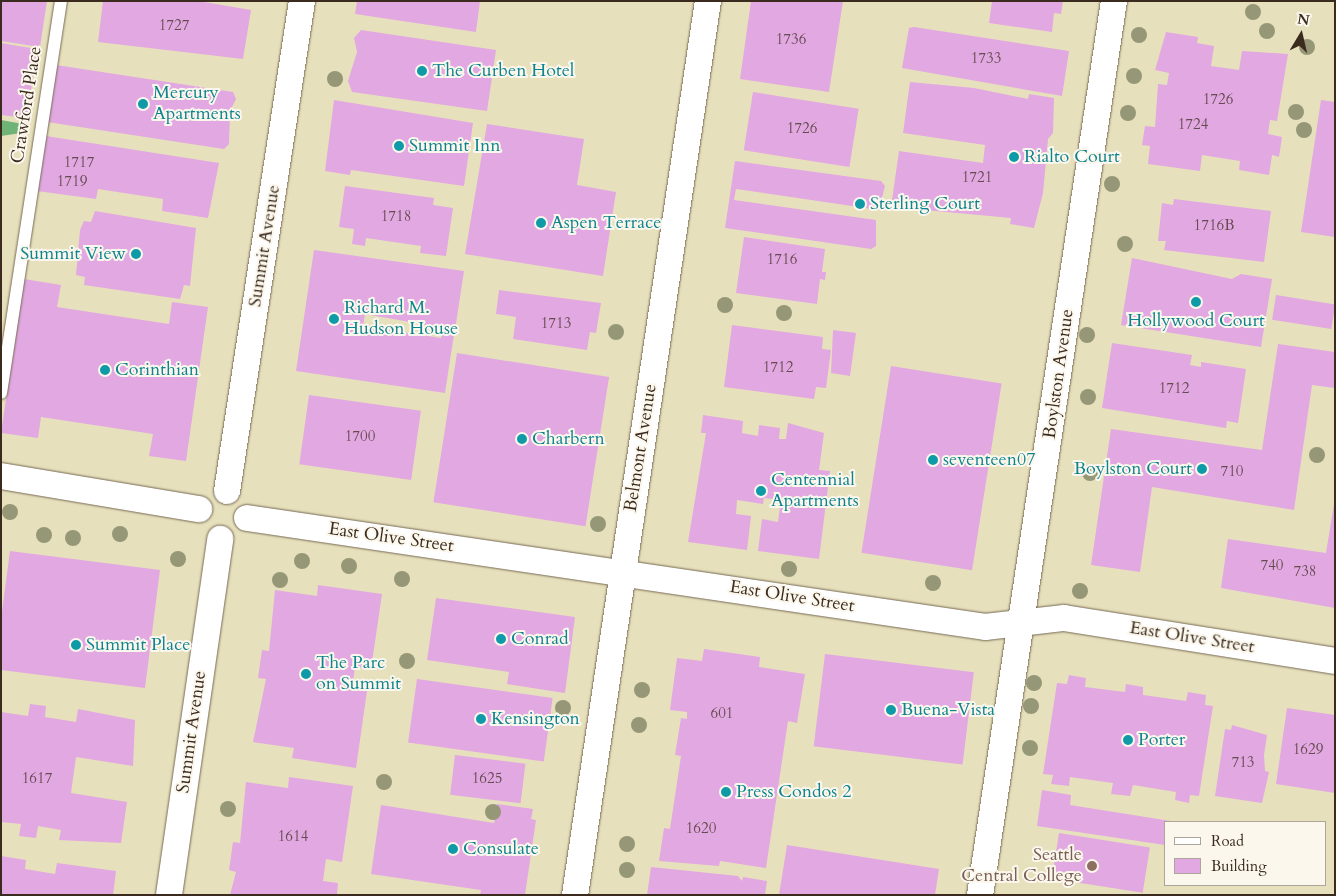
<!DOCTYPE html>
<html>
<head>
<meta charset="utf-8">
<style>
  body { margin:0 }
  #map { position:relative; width:1336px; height:896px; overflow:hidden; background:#e7e0bc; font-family:Cardo,serif }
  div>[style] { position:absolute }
  .forest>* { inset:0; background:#6fb377 }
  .building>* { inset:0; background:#e2a8e2; transform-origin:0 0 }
  .roads { filter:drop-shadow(0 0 1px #776a55) drop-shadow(0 0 1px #776a55) }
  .service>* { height:12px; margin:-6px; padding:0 6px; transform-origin:6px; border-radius:6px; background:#fff }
  .minor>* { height:26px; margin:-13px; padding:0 13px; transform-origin:13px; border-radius:13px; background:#fff }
  .trees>* { width:16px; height:16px; margin:-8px; border-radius:50%; background:#969777 }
  .dots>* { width:14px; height:14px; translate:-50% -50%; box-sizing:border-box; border:2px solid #fbf7ec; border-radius:50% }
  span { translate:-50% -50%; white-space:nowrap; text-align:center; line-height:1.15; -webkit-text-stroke:4px #fbf7ec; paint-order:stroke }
  .number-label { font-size:15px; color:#654a4f }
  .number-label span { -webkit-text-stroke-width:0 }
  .culture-label { font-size:18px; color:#0d838f }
  .left { translate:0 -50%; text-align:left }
  .right { translate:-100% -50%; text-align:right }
  .street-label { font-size:18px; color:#3b2a1e }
  .education-label { font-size:18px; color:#785e54 }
  .frame { position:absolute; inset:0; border:2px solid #3b2a1e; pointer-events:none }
  .legend { position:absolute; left:1164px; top:821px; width:162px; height:65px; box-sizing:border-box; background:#fbf7ec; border:1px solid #aea59a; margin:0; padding:6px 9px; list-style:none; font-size:15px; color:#3b2a1e }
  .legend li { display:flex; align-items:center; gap:10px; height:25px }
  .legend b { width:25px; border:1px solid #aea59a }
  .north { position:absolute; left:1276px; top:10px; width:50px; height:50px; -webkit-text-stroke:4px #fbf7ec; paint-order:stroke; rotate:9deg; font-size:14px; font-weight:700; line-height:20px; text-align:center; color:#3b2a1e }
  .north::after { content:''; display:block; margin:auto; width:18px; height:22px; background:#3b2a1e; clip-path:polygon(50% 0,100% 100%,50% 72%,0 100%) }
</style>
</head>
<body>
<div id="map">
  <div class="forest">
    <i style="clip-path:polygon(1px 120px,23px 124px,21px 133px,1px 136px)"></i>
  </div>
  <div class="building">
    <i style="clip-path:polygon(1px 1px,47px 1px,40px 47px,1px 41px)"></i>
    <i style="clip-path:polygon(103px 1px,198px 1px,251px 10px,243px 59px,98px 42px)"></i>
    <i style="clip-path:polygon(357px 1px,480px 1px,476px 32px,355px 14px)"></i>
    <i style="clip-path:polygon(751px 1px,843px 1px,829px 92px,740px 79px)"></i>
    <i style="clip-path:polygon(992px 1px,1063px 1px,1061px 14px,1054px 13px,1052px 32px,989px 23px)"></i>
    <i style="clip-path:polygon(914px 27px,1069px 51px,1062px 96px,902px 68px,909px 28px)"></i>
    <i style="clip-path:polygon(361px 30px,496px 50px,487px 111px,352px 92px,348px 81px,357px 52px,354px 38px)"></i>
    <i style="clip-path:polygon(1166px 32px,1198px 37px,1197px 43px,1214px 46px,1211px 66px,1239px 70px,1242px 51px,1288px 54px,1277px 121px,1270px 120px,1268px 134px,1282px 137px,1279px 157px,1272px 155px,1269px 175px,1239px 170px,1240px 161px,1202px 155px,1200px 171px,1148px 164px,1150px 146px,1142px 145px,1145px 126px,1155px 127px,1158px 84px,1167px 85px,1169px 73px,1155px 70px)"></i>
    <i style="clip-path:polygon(1px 43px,37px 49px,27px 118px,1px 115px)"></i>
    <i style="clip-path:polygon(56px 65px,233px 92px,236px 99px,230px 111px,229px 144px,224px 149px,47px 122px)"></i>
    <i style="clip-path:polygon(910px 82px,974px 88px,1028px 99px,1029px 94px,1054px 98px,1053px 133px,1048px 139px,1043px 193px,1034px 228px,1010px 224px,1011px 218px,925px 210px,892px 200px,899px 151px,983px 163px,985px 145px,903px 133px)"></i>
    <i style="left:753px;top:92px;width:107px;height:59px;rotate:9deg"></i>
    <i style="clip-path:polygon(334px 100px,473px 123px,464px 186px,351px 170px,350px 175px,325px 171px)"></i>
    <i style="clip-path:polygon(1321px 100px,1335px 102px,1335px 237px,1301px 232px)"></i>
    <i style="clip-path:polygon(487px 124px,584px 139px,577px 185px,616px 192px,603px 276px,465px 254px)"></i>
    <i style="clip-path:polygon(46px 136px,219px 163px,208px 218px,162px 211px,163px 199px,98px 189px,96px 199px,37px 191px)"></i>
    <i style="clip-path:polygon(735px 161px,881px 181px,885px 186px,879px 210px,736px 189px,734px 200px,876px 220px,876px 246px,871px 249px,725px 228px)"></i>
    <i style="clip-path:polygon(345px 186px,434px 198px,433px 205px,453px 208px,446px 256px,420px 253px,421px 246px,366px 238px,365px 246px,352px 244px,354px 229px,339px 227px)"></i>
    <i style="clip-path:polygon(1174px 199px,1271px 211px,1264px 262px,1164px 250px,1166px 241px,1158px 241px,1162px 203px,1173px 205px)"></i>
    <i style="clip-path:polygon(95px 211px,196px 228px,190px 286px,184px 285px,180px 299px,84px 285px,85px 277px,76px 275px,80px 230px,84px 221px,91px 222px)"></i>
    <i style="clip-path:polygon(744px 237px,825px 249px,822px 272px,826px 272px,825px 280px,820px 279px,817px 304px,736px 293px)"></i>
    <i style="clip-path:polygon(314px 250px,464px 271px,455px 330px,365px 314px,363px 326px,441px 338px,442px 333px,454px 334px,445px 393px,296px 371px)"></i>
    <i style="clip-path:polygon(1132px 258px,1232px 279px,1241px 274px,1272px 279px,1261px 347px,1121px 325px)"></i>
    <i style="clip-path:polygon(24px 279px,61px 285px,57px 307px,169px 324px,172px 302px,208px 307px,186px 461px,149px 456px,153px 434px,41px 417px,38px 438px,1px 433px)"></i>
    <i style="clip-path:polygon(499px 290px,601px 303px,596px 333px,590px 332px,587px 350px,513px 339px,516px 317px,496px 314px)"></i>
    <i style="left:1276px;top:295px;width:60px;height:25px;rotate:9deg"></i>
    <i style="clip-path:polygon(732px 325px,823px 337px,822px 349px,831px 350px,826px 388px,816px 387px,814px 399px,724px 387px)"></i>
    <i style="clip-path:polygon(833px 330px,856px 333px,850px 376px,831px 373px)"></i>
    <i style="clip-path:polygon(1112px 343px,1192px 355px,1190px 365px,1201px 367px,1201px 362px,1246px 369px,1238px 423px,1227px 421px,1226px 428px,1102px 408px)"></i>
    <i style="clip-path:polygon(1278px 344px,1335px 352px,1335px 388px,1312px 385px,1294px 510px,1152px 487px,1140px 572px,1091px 565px,1111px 429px,1262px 450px)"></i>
    <i style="left:457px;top:353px;width:154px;height:151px;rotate:9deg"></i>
    <i style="left:891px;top:366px;width:112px;height:189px;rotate:9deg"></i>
    <i style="left:309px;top:395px;width:113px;height:70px;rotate:8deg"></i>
    <i style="clip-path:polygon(703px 415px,743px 421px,742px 433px,758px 436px,759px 425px,780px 428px,779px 439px,786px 439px,788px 423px,824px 433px,819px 470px,830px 471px,819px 559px,758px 551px,762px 519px,778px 522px,781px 500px,764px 498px,763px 504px,737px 500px,736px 514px,751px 516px,747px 550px,688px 542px,706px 433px,701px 433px)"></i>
    <i style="clip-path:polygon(1335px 498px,1335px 608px,1221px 588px,1228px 539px,1326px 553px)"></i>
    <i style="clip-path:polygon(10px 551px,160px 570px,145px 688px,1px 670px,1px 619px)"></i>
    <i style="clip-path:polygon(318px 585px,382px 594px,371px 669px,355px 667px,352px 688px,367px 691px,356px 768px,292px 758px,294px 748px,253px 742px,266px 679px,258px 678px,262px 650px,269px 651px,275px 590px,317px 596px)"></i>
    <i style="clip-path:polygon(436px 598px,575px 617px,565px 693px,507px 684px,509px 672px,427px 660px)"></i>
    <i style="clip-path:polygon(704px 649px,760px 657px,759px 667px,805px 674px,797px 723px,788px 721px,766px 868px,720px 861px,719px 866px,659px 861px,664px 828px,670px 829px,681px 756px,675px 755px,681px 718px,687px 719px,687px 712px,670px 710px,677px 658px,702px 661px)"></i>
    <i style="left:825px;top:654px;width:150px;height:93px;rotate:7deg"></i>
    <i style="clip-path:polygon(1069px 675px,1086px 678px,1085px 687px,1125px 692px,1126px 684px,1143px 687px,1143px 695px,1186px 701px,1188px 692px,1206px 695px,1205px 705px,1213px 706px,1199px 796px,1190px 795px,1189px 803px,1175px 800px,1176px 792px,1133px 785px,1130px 796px,1111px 794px,1113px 783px,1070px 777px,1069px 786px,1051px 784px,1053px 775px,1043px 774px,1057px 683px,1067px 684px)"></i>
    <i style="left:417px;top:679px;width:137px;height:64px;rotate:8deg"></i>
    <i style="clip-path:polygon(30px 704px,46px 706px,45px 717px,76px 722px,78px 709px,135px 720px,133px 766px,76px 757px,71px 793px,127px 802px,121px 843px,59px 840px,61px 830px,38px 826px,36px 838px,19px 836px,21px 824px,1px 822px,1px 712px,28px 716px)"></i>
    <i style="clip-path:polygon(1287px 708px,1335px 715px,1335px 793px,1276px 784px)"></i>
    <i style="clip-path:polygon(1232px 725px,1267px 735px,1264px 755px,1265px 771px,1269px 772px,1262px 803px,1215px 796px,1225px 729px,1231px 730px)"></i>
    <i style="left:455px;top:755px;width:71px;height:40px;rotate:7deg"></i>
    <i style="clip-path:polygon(289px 777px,353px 786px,342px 862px,326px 859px,323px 881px,338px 883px,337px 895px,230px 895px,236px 872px,229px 870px,233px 842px,240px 843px,246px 782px,288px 788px)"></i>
    <i style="clip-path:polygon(1042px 790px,1071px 795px,1070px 805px,1177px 822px,1165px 822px,1165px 845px,1037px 826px)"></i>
    <i style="clip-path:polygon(497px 804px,533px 809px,531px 819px,536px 820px,525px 895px,480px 895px,481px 890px,371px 874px,381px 805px,494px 823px)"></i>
    <i style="left:1059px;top:833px;width:92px;height:46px;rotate:9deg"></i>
    <i style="clip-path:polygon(787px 845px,939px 869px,935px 895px,779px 895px)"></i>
    <i style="clip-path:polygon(1px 856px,26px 860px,25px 869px,55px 874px,57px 863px,116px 871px,113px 895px,1px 895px)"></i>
    <i style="clip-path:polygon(651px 867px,738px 876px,742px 881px,743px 877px,767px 881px,765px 895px,647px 895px)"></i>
  </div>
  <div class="roads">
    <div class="service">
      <i style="left:1px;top:393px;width:397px;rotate:-81.3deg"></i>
    </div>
    <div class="minor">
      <i style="left:1px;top:476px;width:201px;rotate:9.5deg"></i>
      <i style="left:227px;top:491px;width:496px;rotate:-81.3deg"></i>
      <i style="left:247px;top:518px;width:746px;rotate:8.4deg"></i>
      <i style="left:985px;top:627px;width:80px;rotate:-6.5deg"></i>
      <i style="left:1064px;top:618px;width:274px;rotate:9deg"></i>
      <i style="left:169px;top:895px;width:360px;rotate:-81.8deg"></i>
      <i style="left:575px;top:895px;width:904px;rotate:-81.54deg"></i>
      <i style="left:980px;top:895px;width:904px;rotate:-81.48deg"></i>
    </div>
  </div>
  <div class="trees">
    <i style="left:1253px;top:12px"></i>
    <i style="left:1267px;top:31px"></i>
    <i style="left:1139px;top:35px"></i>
    <i style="left:1307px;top:47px"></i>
    <i style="left:1134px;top:76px"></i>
    <i style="left:335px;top:79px"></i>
    <i style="left:1296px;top:112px"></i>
    <i style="left:1128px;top:113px"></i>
    <i style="left:1304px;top:130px"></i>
    <i style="left:1112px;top:184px"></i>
    <i style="left:1125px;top:244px"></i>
    <i style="left:725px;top:305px"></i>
    <i style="left:784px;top:313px"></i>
    <i style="left:616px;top:332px"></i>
    <i style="left:1087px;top:335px"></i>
    <i style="left:1088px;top:397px"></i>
    <i style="left:1317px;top:455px"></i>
    <i style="left:1090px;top:473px"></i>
    <i style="left:10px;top:512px"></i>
    <i style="left:598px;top:524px"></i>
    <i style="left:120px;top:534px"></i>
    <i style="left:44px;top:535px"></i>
    <i style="left:73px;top:538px"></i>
    <i style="left:178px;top:559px"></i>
    <i style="left:302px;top:561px"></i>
    <i style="left:349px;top:566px"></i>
    <i style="left:789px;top:569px"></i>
    <i style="left:402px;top:579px"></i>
    <i style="left:280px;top:580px"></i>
    <i style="left:933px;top:583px"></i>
    <i style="left:1080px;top:591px"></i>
    <i style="left:407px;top:661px"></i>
    <i style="left:1034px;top:683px"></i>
    <i style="left:642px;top:690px"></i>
    <i style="left:1031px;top:706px"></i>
    <i style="left:563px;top:708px"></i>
    <i style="left:639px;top:725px"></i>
    <i style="left:1030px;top:748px"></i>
    <i style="left:384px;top:782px"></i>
    <i style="left:228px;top:809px"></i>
    <i style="left:493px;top:812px"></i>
    <i style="left:627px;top:844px"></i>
    <i style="left:627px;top:870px"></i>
  </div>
  <div class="dots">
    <i style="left:422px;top:71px;background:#0f9aa8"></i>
    <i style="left:143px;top:104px;background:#0f9aa8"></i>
    <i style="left:399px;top:146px;background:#0f9aa8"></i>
    <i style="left:1014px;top:157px;background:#0f9aa8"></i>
    <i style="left:860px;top:204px;background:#0f9aa8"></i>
    <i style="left:541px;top:223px;background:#0f9aa8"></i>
    <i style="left:136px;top:254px;background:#0f9aa8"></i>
    <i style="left:1196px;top:302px;background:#0f9aa8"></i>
    <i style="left:334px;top:319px;background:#0f9aa8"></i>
    <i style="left:105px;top:370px;background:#0f9aa8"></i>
    <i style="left:522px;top:439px;background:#0f9aa8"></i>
    <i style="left:933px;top:460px;background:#0f9aa8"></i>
    <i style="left:1202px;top:469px;background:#0f9aa8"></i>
    <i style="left:761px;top:491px;background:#0f9aa8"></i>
    <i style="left:501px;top:639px;background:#0f9aa8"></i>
    <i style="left:76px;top:645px;background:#0f9aa8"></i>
    <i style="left:306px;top:674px;background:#0f9aa8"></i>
    <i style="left:891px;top:710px;background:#0f9aa8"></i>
    <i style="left:481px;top:719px;background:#0f9aa8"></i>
    <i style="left:1128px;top:740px;background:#0f9aa8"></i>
    <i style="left:726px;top:792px;background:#0f9aa8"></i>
    <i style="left:453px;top:849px;background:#0f9aa8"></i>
    <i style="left:1092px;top:866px;background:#8d6e63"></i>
  </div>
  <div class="number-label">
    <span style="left:174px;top:26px">1727</span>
    <span style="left:791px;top:40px">1736</span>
    <span style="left:986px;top:59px">1733</span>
    <span style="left:1218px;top:100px">1726</span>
    <span style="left:1193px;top:125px">1724</span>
    <span style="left:802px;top:129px">1726</span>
    <span style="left:79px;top:163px">1717</span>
    <span style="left:977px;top:178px">1721</span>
    <span style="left:72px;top:182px">1719</span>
    <span style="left:396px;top:217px">1718</span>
    <span style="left:1214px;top:226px">1716B</span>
    <span style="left:782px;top:260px">1716</span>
    <span style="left:556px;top:324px">1713</span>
    <span style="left:778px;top:368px">1712</span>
    <span style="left:1174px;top:389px">1712</span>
    <span style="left:360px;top:437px">1700</span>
    <span style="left:1232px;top:472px">710</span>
    <span style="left:1272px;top:566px">740</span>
    <span style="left:1305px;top:572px">738</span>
    <span style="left:722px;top:714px">601</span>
    <span style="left:1308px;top:750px">1629</span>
    <span style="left:1243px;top:763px">713</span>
    <span style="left:37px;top:779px">1617</span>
    <span style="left:487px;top:779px">1625</span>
    <span style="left:701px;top:829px">1620</span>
    <span style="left:293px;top:837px">1614</span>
  </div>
  <div class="culture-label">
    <span class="left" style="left:432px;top:71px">The Curben Hotel</span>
    <span class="left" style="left:153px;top:104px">Mercury<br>Apartments</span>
    <span class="left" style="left:409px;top:146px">Summit Inn</span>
    <span class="left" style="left:1024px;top:157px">Rialto Court</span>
    <span class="left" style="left:870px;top:204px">Sterling Court</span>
    <span class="left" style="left:551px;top:223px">Aspen Terrace</span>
    <span class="right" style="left:126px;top:254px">Summit View</span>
    <span class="left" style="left:344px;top:319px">Richard M.<br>Hudson House</span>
    <span style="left:1196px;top:321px">Hollywood Court</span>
    <span class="left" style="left:115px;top:370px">Corinthian</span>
    <span class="left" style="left:532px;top:439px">Charbern</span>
    <span class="left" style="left:943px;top:460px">seventeen07</span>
    <span class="right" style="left:1192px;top:469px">Boylston Court</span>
    <span class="left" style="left:771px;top:491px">Centennial<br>Apartments</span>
    <span class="left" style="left:511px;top:639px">Conrad</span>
    <span class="left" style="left:86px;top:645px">Summit Place</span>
    <span class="left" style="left:316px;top:674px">The Parc<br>on Summit</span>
    <span class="left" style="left:901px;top:710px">Buena-Vista</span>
    <span class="left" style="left:491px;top:719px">Kensington</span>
    <span class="left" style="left:1138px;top:740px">Porter</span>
    <span class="left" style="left:736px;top:792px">Press Condos 2</span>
    <span class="left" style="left:463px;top:849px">Consulate</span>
  </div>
  <div class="street-label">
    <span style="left:27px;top:105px;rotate:-81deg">Crawford Place</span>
    <span style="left:265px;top:246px;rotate:-81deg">Summit Avenue</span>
    <span style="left:1059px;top:374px;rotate:-82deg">Boylston Avenue</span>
    <span style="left:641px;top:448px;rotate:-81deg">Belmont Avenue</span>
    <span style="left:391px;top:538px;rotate:8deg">East Olive Street</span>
    <span style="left:792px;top:597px;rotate:9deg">East Olive Street</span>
    <span style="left:1192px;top:638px;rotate:9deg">East Olive Street</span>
    <span style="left:192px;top:732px;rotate:-82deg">Summit Avenue</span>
  </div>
  <div class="education-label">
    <span class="right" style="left:1082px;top:866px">Seattle<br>Central College</span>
  </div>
  <div class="frame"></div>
  <ul class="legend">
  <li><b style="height:6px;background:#fff"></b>Road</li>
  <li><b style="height:14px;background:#e2a8e2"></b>Building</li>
  </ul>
  <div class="north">N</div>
</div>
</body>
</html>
